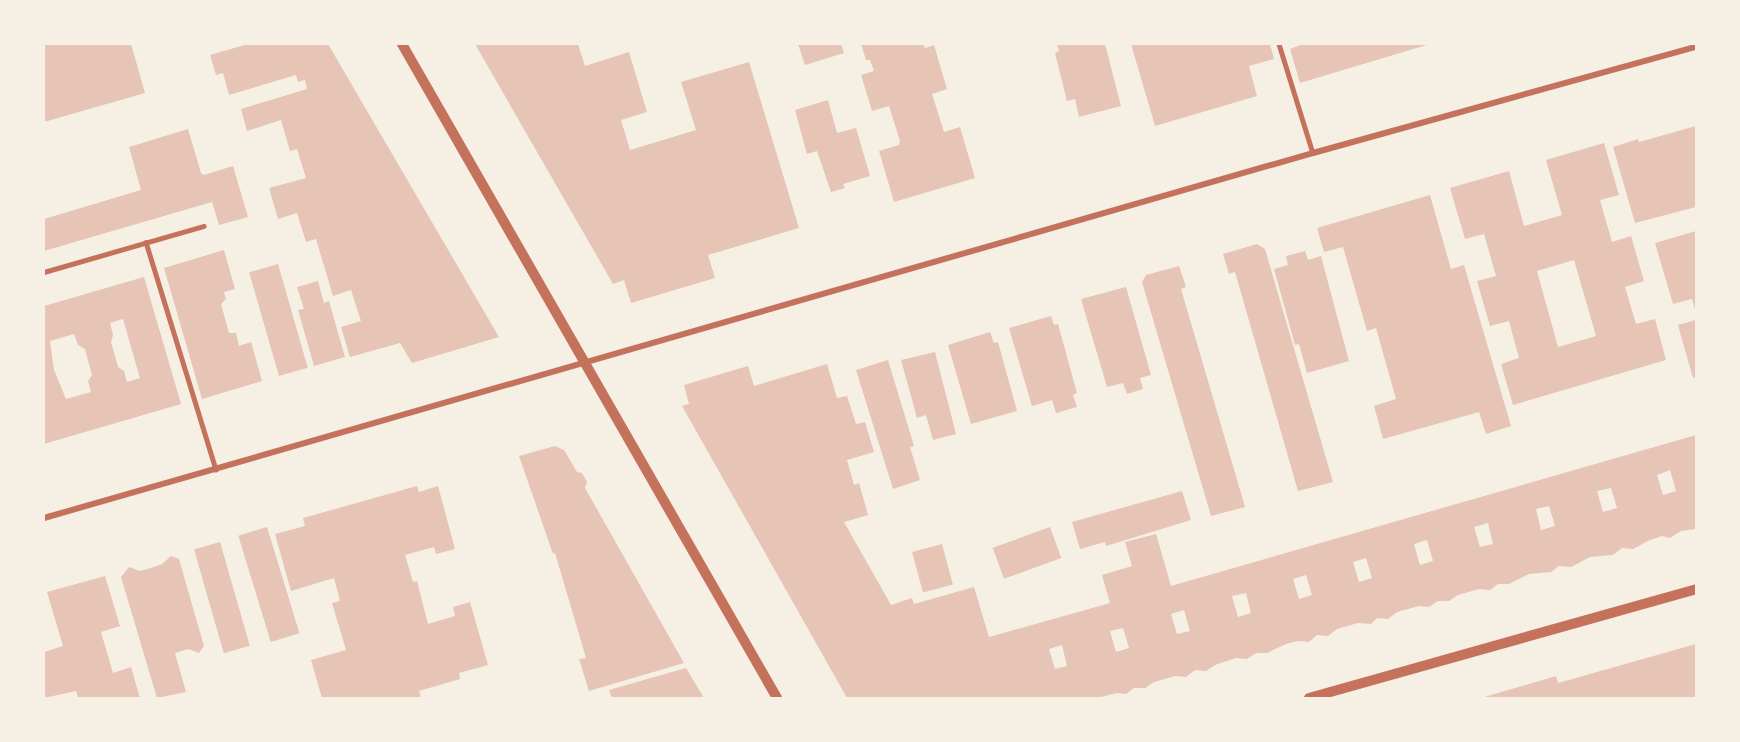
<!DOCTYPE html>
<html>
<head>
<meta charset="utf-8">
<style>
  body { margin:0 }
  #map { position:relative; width:1740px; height:742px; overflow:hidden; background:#f6efe4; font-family:Literata,serif }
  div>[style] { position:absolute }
  .building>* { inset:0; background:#e6c5b7; transform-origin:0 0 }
  .service>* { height:4.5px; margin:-2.25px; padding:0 2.25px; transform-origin:2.25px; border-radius:2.25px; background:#c5725c }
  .minor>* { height:6px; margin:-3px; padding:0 3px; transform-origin:3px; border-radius:3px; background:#c5725c }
  .tertiary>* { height:10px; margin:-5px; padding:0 5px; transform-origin:5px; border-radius:5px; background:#c5725c }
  span { translate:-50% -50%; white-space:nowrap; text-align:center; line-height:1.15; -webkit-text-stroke:4.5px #f6efe4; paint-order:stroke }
  .frame { position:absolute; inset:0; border:45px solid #f6efe4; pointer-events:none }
</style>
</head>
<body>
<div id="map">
  <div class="building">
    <i style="clip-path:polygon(45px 44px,131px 44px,145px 93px,44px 122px)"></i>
    <i style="clip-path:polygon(248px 44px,328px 44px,499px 337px,412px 363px,400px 343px,350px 357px,341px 327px,361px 321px,351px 290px,333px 296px,316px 239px,306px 242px,297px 213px,278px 219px,269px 188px,306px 178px,297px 149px,290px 151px,281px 120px,247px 131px,241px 109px,307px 89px,305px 80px,298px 82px,296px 75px,229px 95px,223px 73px,216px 75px,210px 55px)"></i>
    <i style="clip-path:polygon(475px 44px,578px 44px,585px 66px,629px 52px,647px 112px,621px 120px,630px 150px,696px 130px,681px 82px,749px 62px,799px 228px,708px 255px,715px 278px,631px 303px,624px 280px,613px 284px)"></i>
    <i style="clip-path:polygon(798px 44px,841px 44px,844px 53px,805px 65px)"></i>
    <i style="clip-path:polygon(861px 44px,923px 44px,925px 48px,934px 45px,947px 89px,932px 94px,944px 132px,960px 127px,975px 178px,894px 202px,879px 151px,899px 145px,900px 141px,889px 106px,872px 111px,861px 75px,874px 71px,870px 60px,866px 60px)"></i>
    <i style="clip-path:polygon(1057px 44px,1105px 44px,1121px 106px,1079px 117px,1075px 99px,1067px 101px,1055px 53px,1059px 51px)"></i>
    <i style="clip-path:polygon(1131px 44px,1270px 44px,1274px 59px,1249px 66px,1257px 96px,1155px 126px)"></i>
    <i style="clip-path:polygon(1303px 44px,1430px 44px,1300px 83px,1290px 49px)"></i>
    <i style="clip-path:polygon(828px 100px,837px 133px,856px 128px,870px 176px,843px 184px,845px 188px,831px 192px,817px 151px,807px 154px,795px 110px)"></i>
    <i style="clip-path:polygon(1696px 126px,1696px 207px,1635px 223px,1613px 147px,1638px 139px,1639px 142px)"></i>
    <i style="clip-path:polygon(188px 129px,201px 173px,204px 175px,233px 166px,248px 217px,219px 225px,212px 202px,44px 251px,44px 219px,141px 190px,129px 147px)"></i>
    <i style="clip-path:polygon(evenodd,1604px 143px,1619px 195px,1600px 200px,1612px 242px,1631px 236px,1644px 281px,1625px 287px,1636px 324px,1655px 319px,1666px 360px,1513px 405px,1501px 364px,1519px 358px,1509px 321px,1490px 326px,1477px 281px,1496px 276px,1484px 234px,1465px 239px,1450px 188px,1509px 171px,1524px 226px,1562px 215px,1546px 160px,1604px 143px,1574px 260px,1596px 336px,1558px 347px,1537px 271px,1574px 260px)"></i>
    <i style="clip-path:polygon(1430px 195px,1451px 269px,1464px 265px,1511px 426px,1486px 434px,1479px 412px,1383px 439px,1374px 406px,1396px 399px,1376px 328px,1367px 331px,1343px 247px,1324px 252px,1317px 228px)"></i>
    <i style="clip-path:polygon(1696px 231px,1696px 313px,1692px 299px,1673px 304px,1655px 243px)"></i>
    <i style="clip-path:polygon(1257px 244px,1265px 249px,1333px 482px,1298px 491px,1235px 272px,1229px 274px,1223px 254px)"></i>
    <i style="clip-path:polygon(224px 250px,235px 289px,224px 292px,226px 299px,221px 304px,229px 333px,236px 333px,239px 346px,251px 342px,262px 381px,202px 399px,164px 268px)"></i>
    <i style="clip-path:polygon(1305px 251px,1308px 260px,1321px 256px,1349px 361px,1307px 373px,1299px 344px,1295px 345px,1274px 269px,1288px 265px,1286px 256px)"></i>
    <i style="left:278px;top:264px;width:108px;height:30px;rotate:74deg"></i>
    <i style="clip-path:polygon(1179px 266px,1186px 287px,1181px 289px,1245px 507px,1211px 516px,1142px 282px,1146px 275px)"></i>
    <i style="clip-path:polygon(evenodd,144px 277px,181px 404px,44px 444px,44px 306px,144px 277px,123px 319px,140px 378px,127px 382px,124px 371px,118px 367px,111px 342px,113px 335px,110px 323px,123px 319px,144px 277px,74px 334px,78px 345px,85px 349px,92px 375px,88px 381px,91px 392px,66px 399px,54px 370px,50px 341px,74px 334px)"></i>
    <i style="clip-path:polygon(318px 281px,324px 303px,329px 301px,345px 357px,314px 366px,298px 310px,304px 309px,297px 287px)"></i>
    <i style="clip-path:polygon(1126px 287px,1151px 375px,1140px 378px,1143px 389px,1127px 394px,1123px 383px,1107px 387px,1081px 299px)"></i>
    <i style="clip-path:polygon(1051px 316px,1054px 325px,1058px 324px,1077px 393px,1073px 395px,1077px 407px,1056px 413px,1052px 400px,1032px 406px,1009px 328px)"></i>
    <i style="clip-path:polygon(1696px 320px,1696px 377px,1693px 378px,1678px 325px)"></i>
    <i style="clip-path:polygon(990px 332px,994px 343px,998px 342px,1017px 411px,971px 424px,948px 345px)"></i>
    <i style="clip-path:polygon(935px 352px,956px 434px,933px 440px,926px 415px,917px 418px,901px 360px)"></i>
    <i style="clip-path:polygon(888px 360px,914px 446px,910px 447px,920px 480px,893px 489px,856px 370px)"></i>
    <i style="clip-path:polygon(evenodd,827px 364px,837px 398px,847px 396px,856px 424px,865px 422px,874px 452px,847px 460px,854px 485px,859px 483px,868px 515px,844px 522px,891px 605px,912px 598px,914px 604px,974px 587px,989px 637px,1110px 603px,1102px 575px,1132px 566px,1125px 542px,1156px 534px,1171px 586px,1696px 435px,1696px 529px,1681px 531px,1670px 538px,1662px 536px,1650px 540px,1633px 549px,1622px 548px,1613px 555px,1590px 557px,1571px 567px,1559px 566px,1551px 572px,1529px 574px,1509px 584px,1498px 584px,1490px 590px,1479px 589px,1458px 595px,1449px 601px,1438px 601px,1429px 607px,1419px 606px,1397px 612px,1388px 619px,1377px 618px,1371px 624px,1358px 623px,1337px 629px,1328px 636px,1317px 635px,1309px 642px,1298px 641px,1286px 644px,1267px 653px,1256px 653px,1247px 659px,1236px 658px,1215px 665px,1206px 671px,1195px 670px,1186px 677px,1175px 676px,1154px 682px,1145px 688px,1134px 688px,1126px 694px,1117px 693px,1097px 698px,847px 698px,682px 406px,689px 404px,684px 385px,748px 366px,754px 386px,827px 364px,1670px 470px,1676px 491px,1663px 495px,1657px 475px,1670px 470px,827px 364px,1611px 488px,1617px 508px,1603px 512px,1597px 491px,1611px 488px,827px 364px,1549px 506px,1555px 526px,1541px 530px,1536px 509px,1549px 506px,827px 364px,1488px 523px,1493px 544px,1480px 547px,1474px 527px,1488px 523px,827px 364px,1427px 540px,1433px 561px,1420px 565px,1414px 544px,1427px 540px,827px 364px,1366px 558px,1372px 578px,1359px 582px,1353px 562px,1366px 558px,827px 364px,1306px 575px,1312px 595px,1299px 599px,1293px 579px,1306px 575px,827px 364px,1246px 593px,1251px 613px,1238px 617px,1232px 596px,1246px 593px,827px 364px,1184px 610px,1190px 631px,1177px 634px,1171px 614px,1184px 610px,827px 364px,1123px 628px,1129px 648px,1116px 652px,1110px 631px,1123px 628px,827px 364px,1062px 645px,1067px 666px,1055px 669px,1049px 649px,1062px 645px)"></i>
    <i style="clip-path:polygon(555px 446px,564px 450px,577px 472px,582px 473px,587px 482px,585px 488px,684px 663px,589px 691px,579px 659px,586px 658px,555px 553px,553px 554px,519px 456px)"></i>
    <i style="clip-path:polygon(417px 486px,419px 492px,438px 486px,455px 549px,436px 554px,434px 547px,405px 555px,413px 582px,417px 581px,428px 624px,455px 616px,453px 607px,470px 602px,488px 665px,459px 673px,460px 679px,419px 691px,421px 698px,322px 698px,311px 660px,346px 650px,332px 603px,340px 601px,334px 578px,291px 591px,275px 534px,305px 526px,303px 518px)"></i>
    <i style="clip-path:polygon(1182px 491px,1191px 520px,1106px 546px,1105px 542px,1080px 549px,1072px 522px)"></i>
    <i style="left:267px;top:527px;width:111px;height:30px;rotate:73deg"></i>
    <i style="left:1050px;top:527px;width:33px;height:61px;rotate:70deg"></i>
    <i style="left:220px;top:542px;width:108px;height:27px;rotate:74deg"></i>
    <i style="left:942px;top:544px;width:42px;height:31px;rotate:75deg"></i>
    <i style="clip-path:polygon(171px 556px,179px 559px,204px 646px,199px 653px,188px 649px,175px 653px,186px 692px,157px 698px,121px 577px,129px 567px,140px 571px,151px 568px,162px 564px)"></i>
    <i style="clip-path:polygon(105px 576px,120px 626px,101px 632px,113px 673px,131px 667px,140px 698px,78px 698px,76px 691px,44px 698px,44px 652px,63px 646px,47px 592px)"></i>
    <i style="clip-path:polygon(1696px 644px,1696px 698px,1481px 698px,1556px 676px,1558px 683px)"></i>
    <i style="clip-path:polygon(686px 668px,704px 698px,612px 698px,609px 690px)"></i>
  </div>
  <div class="service">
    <i style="left:1279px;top:44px;width:114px;rotate:72.7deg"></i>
    <i style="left:146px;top:242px;width:238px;rotate:72.9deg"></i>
    <i style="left:44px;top:272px;width:166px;rotate:-16.1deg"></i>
  </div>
  <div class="minor">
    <i style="left:44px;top:518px;width:1320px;rotate:-16.05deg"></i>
    <i style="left:1313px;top:153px;width:397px;rotate:-15.5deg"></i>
  </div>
  <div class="tertiary">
    <i style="left:402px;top:44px;width:754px;rotate:60.17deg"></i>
    <i style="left:1309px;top:698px;width:402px;rotate:-15.7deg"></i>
  </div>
  <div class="frame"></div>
</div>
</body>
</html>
